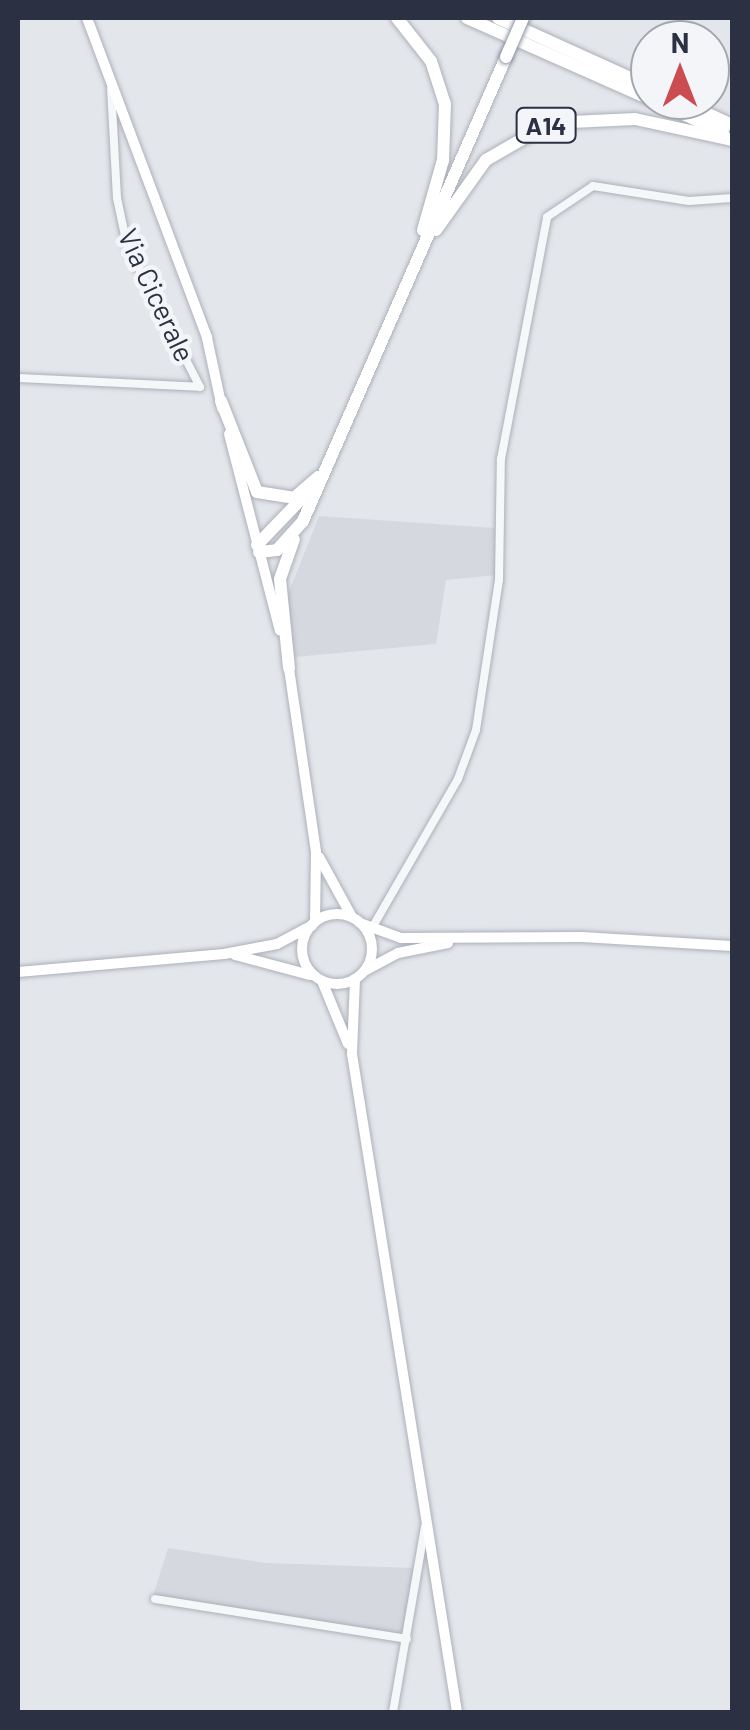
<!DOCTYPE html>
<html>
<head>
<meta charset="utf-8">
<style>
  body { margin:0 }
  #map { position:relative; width:750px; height:1730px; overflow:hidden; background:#e3e6eb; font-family:Barlow,sans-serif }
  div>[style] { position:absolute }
  .built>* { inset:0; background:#d6d8e0 }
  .roads { filter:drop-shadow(0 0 2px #acb0b9) drop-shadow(0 0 2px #acb0b9) }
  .minor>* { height:8px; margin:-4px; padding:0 4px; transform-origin:4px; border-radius:4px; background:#f6f7f9 }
  .secondary>* { height:10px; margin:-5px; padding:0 5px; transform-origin:5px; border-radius:5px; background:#fff }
  .secondary>.ring { margin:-5px; padding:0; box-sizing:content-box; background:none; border:10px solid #fff; border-radius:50% }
  .motorway>* { height:12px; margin:-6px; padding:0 6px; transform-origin:6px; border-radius:6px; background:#fff }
  .bridges { filter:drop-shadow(0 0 2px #8b91a2) drop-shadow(0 0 2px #8b91a2) }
  .motorway-bridge>* { height:12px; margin:-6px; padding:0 6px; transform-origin:6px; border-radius:6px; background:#fff }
  span { translate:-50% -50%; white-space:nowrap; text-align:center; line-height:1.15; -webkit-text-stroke:9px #f3f5f8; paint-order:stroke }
  .shield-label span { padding:2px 8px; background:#f3f5f8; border:2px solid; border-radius:8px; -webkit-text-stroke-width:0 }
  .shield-label { font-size:25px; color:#2b3143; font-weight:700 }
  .street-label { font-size:28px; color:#2b3143 }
  .frame { position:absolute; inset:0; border:20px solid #2b3143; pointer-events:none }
  .north { position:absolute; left:630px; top:20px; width:100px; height:100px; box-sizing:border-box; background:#f3f5f8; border:2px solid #a3a7b0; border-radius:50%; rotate:0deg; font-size:28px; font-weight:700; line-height:40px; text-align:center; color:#2b3143 }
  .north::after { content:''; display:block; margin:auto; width:35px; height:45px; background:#cc4d51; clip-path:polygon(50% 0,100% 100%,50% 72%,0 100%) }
</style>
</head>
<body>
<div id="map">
  <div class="built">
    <i style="clip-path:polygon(319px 516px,495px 528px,496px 575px,446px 580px,436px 644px,295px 657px,286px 599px)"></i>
    <i style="clip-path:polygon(168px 1548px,266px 1563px,414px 1568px,402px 1635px,153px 1596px)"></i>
  </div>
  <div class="roads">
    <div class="minor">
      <i style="left:18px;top:378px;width:182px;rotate:2.8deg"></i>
      <i style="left:200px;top:387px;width:160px;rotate:-117.2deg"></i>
      <i style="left:127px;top:245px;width:48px;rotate:-102deg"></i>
      <i style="left:117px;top:198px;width:110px;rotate:-93.1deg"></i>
      <i style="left:372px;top:928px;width:172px;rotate:-60deg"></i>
      <i style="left:458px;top:779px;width:52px;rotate:-69.8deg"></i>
      <i style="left:476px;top:730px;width:152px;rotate:-81.3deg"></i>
      <i style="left:499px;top:580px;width:121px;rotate:-89.1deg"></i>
      <i style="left:501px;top:459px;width:246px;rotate:-79.2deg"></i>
      <i style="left:547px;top:217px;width:55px;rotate:-34deg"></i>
      <i style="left:593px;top:186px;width:97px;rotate:8.9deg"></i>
      <i style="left:689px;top:201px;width:43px;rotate:-4deg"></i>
      <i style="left:155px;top:1599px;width:255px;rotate:9deg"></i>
      <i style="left:393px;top:1712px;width:188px;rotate:-80.2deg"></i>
    </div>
    <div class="secondary">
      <i style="left:87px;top:18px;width:342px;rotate:69.4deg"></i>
      <i style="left:207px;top:338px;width:72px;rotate:77.9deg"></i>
      <i style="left:229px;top:434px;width:203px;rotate:75.5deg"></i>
      <i style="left:288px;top:662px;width:192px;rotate:81.6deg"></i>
      <i style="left:316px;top:852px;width:70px;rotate:90.8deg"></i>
      <i style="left:319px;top:857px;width:68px;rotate:61.2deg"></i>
      <i class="ring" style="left:302px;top:914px;width:60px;height:60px"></i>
      <i style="left:360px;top:923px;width:44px;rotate:20.1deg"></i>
      <i style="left:401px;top:938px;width:181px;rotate:-0.3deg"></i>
      <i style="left:582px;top:937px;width:150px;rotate:3.4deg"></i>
      <i style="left:235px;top:955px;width:78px;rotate:14.9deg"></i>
      <i style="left:366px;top:970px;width:36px;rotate:-28deg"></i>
      <i style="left:398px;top:953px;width:51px;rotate:-11.3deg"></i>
      <i style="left:18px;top:972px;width:207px;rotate:-5deg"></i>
      <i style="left:224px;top:954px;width:54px;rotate:-10.7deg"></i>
      <i style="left:277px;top:944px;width:40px;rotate:-28deg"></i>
      <i style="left:355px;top:979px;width:75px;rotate:92.3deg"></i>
      <i style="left:352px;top:1054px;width:666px;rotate:80.93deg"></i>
      <i style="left:322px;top:981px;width:68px;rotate:67.6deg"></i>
    </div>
    <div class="motorway">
      <i style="left:397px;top:18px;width:55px;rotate:51.7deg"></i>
      <i style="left:431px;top:61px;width:45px;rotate:72deg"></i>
      <i style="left:445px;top:104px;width:56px;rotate:92deg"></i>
      <i style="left:443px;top:160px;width:73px;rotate:105.9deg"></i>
      <i style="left:467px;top:18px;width:200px;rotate:23.9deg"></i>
      <i style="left:498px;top:18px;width:167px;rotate:24.4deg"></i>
      <i style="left:652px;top:100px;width:78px;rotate:24.3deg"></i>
      <i style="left:678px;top:100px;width:60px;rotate:24.8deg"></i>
      <i style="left:436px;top:230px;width:86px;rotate:-54.5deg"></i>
      <i style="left:486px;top:160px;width:74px;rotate:-30deg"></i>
      <i style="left:550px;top:123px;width:85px;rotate:-2.7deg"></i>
      <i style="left:635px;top:119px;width:99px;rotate:12.2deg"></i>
      <i style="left:221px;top:401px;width:98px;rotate:68.4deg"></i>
      <i style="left:257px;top:492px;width:37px;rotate:9deg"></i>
      <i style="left:294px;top:498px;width:32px;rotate:-41deg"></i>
      <i style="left:257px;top:545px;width:75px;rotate:-46.1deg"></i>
      <i style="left:259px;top:552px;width:18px;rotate:-6deg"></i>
      <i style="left:277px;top:550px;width:39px;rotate:-48deg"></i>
      <i style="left:303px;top:521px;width:506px;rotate:-66.37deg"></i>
      <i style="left:289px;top:668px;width:89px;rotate:-95.8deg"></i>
      <i style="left:280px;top:579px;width:42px;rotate:-70.7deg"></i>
    </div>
  </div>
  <div class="bridges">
    <div class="motorway-bridge">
      <i style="left:506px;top:57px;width:43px;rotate:-66.4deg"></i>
    </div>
  </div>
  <div class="shield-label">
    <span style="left:546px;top:125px">A14</span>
  </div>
  <div class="street-label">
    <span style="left:157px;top:295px;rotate:65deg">Via Cicerale</span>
  </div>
  <div class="frame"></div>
  <div class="north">N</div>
</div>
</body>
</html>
